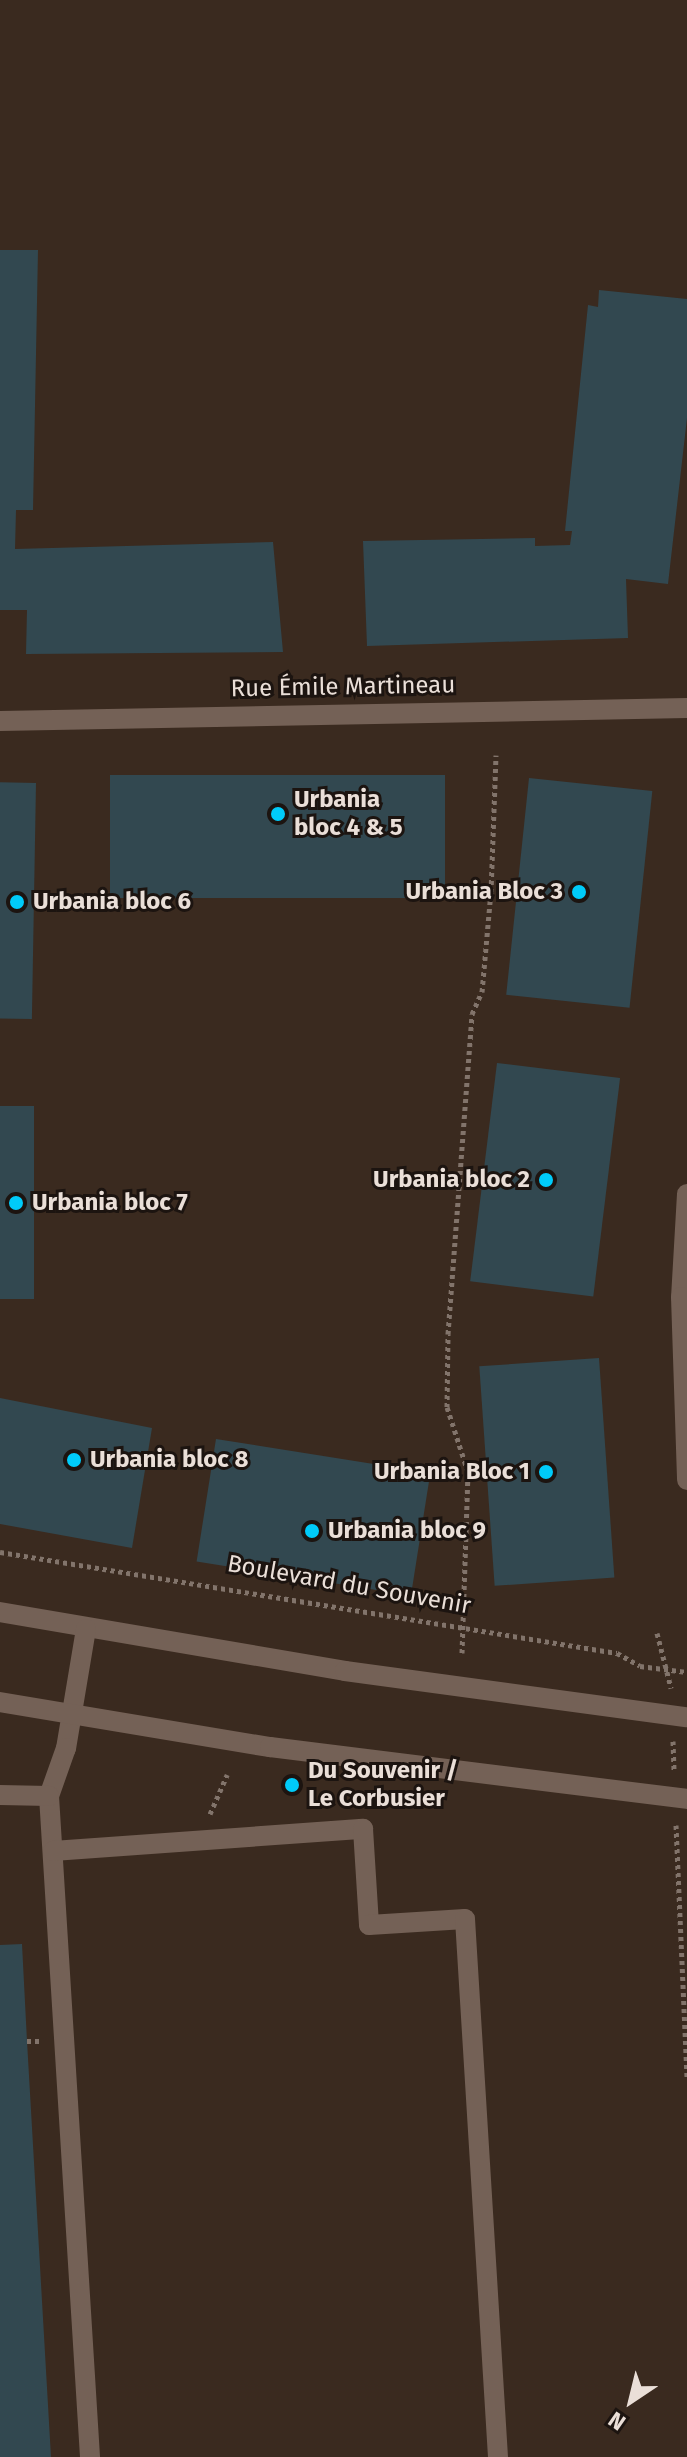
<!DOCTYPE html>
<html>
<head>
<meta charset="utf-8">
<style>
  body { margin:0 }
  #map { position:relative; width:687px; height:2457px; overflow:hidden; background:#3a2a1f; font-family:"Fira Sans",sans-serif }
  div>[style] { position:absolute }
  .building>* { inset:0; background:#324850; transform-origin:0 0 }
  .path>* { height:5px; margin-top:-2.5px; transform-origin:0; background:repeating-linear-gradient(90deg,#82746b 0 4px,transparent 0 8px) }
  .minor>* { height:20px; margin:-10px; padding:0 10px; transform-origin:10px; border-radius:10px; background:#746156 }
  .dots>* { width:22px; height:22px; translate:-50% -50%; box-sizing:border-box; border:4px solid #1c1410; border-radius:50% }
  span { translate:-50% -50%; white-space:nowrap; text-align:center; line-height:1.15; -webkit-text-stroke:6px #1c1410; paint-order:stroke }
  .street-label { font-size:24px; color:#eadfd8 }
  .poi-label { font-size:24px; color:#eadfd8; font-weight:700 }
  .left { translate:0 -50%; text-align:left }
  .right { translate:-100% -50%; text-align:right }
  .north { position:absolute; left:591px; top:2361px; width:80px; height:80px; -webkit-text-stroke:6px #1c1410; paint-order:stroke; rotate:215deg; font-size:22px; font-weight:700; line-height:32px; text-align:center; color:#eadfd8 }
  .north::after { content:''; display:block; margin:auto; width:28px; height:36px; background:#eadfd8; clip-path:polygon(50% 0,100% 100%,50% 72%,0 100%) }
</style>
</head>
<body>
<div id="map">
  <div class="building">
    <i style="clip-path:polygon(0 250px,38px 250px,33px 510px,16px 510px,15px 549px,273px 542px,283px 652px,26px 654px,27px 610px,0 610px)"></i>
    <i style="clip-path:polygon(599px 290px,687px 299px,687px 418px,668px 584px,626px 579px,628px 638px,367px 646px,363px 541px,535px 538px,535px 546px,570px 545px,572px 531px,565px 531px,588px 305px,598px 307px)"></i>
    <i style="left:445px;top:775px;width:123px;height:335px;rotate:90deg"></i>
    <i style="left:529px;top:778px;width:124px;height:218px;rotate:6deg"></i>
    <i style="left:36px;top:783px;width:236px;height:36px;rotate:91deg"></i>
    <i style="left:497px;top:1063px;width:124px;height:220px;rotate:7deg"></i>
    <i style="left:0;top:1106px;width:34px;height:193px"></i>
    <i style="left:599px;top:1358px;width:220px;height:120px;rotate:86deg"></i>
    <i style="clip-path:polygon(0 1398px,152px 1428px,132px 1548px,0 1524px)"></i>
    <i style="left:216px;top:1439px;width:217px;height:124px;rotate:9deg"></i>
    <i style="clip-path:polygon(22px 1944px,27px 2041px,51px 2457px,0 2457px,0 1945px)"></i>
  </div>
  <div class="path">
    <i style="left:0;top:1552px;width:625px;rotate:9.3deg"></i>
    <i style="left:617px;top:1653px;width:26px;rotate:29deg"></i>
    <i style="left:640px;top:1666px;width:47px;rotate:7.3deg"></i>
    <i style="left:657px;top:1633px;width:57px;rotate:75.7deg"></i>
    <i style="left:462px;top:1653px;width:181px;rotate:-88.1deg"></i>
    <i style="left:468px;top:1472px;width:68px;rotate:-107.9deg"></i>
    <i style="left:447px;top:1407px;width:73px;rotate:-89.2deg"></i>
    <i style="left:448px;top:1334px;width:321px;rotate:-85.7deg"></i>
    <i style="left:472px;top:1014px;width:24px;rotate:-66deg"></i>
    <i style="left:482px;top:992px;width:100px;rotate:-84.9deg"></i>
    <i style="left:491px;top:892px;width:137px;rotate:-87.9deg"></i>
    <i style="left:673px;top:1741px;width:30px;rotate:88deg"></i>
    <i style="left:210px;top:1814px;width:43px;rotate:-66.4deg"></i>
    <i style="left:676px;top:1825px;width:255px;rotate:87.5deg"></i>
    <i style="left:27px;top:2041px;width:12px"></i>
  </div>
  <div class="minor">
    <i style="left:0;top:721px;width:687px;rotate:-1.08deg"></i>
    <i style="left:687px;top:1194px;width:103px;rotate:93.3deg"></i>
    <i style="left:681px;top:1297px;width:183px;rotate:88.1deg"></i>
    <i style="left:0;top:1612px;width:350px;rotate:9.7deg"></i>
    <i style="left:345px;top:1671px;width:345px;rotate:7.7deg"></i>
    <i style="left:86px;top:1629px;width:121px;rotate:99.5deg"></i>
    <i style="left:66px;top:1748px;width:51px;rotate:109.5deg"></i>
    <i style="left:49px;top:1796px;width:662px;rotate:86.45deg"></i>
    <i style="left:0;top:1702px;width:274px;rotate:9.5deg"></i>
    <i style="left:270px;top:1747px;width:420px;rotate:7.1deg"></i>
    <i style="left:0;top:1795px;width:49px;rotate:1.2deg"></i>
    <i style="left:53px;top:1851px;width:311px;rotate:-4.1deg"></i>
    <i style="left:363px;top:1829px;width:96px;rotate:86.4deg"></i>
    <i style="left:369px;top:1925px;width:96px;rotate:-3.6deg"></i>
    <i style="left:465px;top:1919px;width:539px;rotate:86.49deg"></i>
  </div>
  <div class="dots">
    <i style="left:278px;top:814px;background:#00cbf9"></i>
    <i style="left:579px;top:892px;background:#00cbf9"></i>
    <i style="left:17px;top:902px;background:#00cbf9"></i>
    <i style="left:546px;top:1180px;background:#00cbf9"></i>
    <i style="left:16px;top:1203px;background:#00cbf9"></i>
    <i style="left:74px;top:1460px;background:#00cbf9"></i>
    <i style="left:546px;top:1472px;background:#00cbf9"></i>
    <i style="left:312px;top:1531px;background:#00cbf9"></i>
    <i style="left:292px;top:1785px;background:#00cbf9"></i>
  </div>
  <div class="street-label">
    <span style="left:343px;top:687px;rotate:-1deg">Rue Émile Martineau</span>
    <span style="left:349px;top:1585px;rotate:10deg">Boulevard du Souvenir</span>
  </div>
  <div class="poi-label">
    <span class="left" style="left:294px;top:814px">Urbania<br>bloc 4 &amp; 5</span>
    <span class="right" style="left:563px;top:892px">Urbania Bloc 3</span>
    <span class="left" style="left:33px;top:902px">Urbania bloc 6</span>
    <span class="right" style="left:530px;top:1180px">Urbania bloc 2</span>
    <span class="left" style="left:32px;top:1203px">Urbania bloc 7</span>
    <span class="left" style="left:90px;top:1460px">Urbania bloc 8</span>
    <span class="right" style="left:530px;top:1472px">Urbania Bloc 1</span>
    <span class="left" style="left:328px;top:1531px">Urbania bloc 9</span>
    <span class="left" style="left:308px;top:1785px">Du Souvenir /<br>Le Corbusier</span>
  </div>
  <div class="north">N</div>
</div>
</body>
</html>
